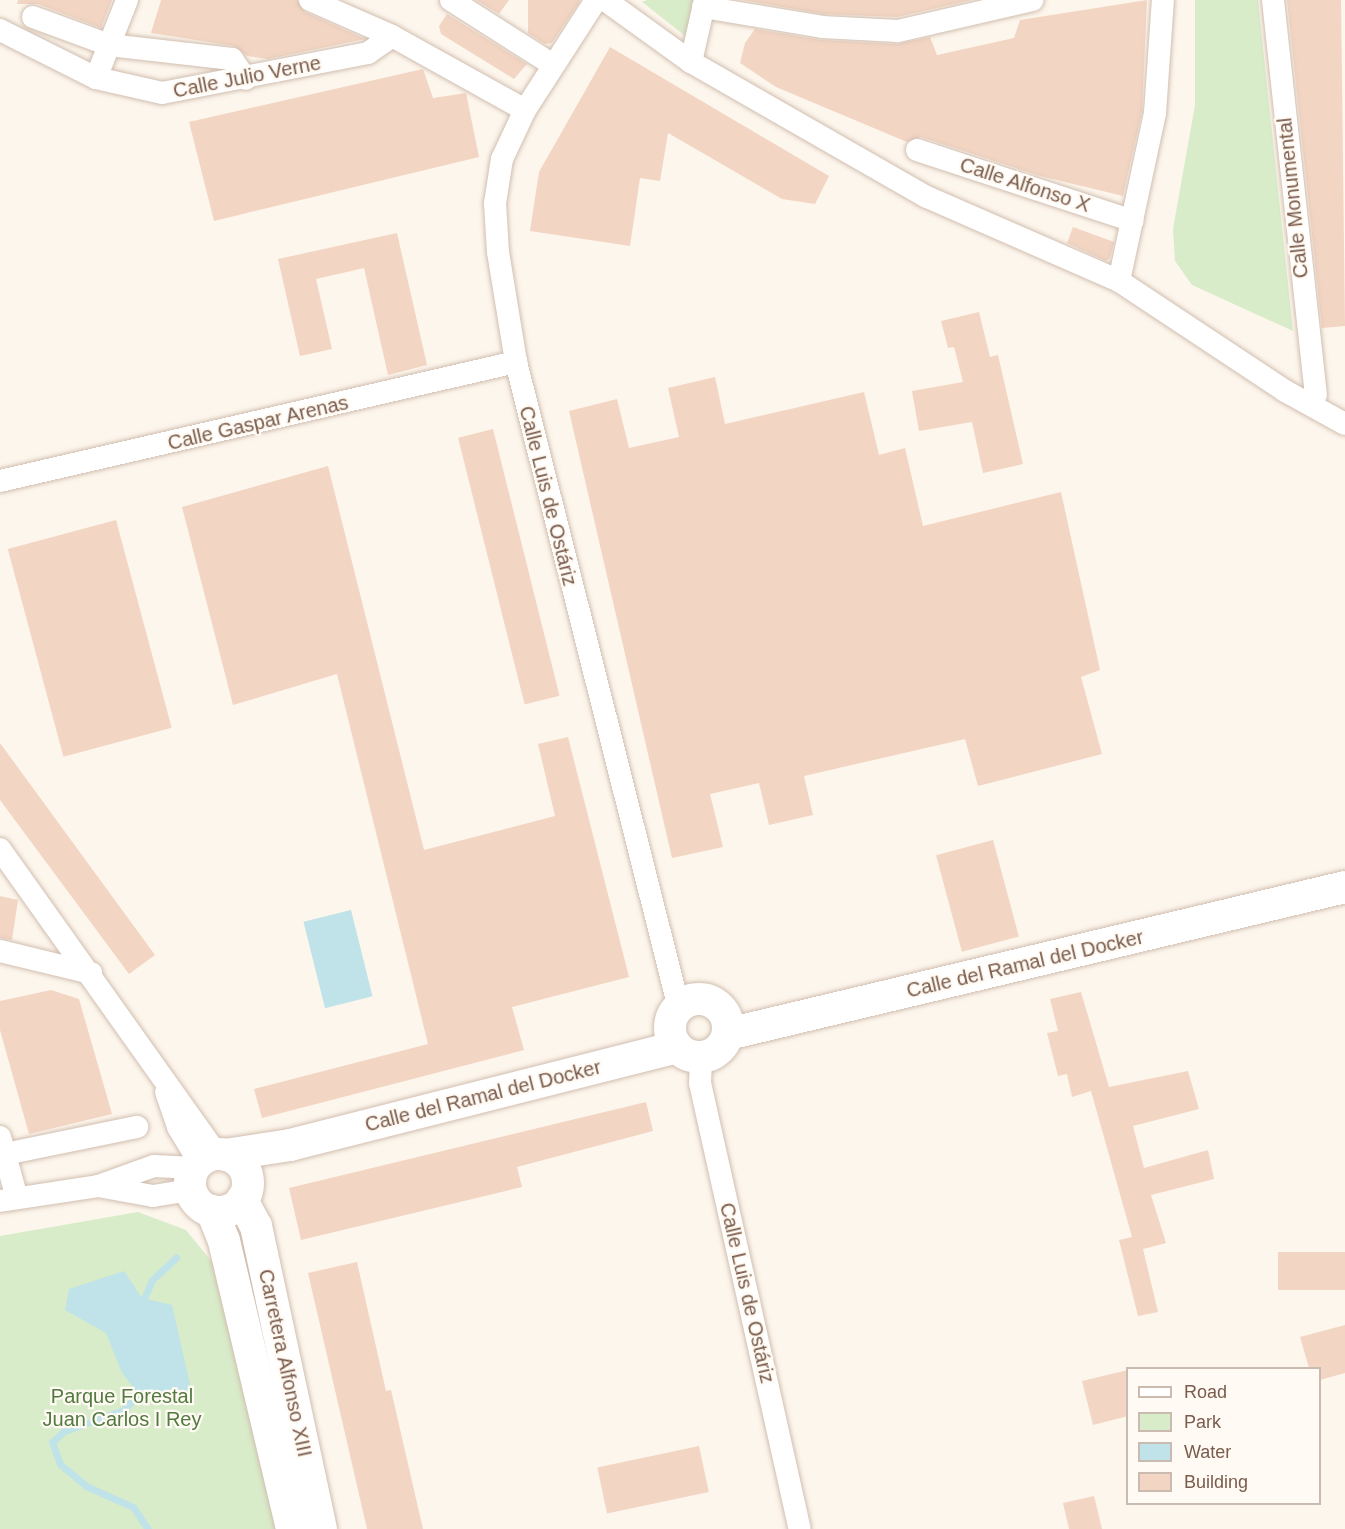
<!DOCTYPE html>
<html>
<head>
<meta charset="utf-8">
<style>
  body { margin:0 }
  #map { position:relative; width:1345px; height:1529px; overflow:hidden; background:#fdf6ec; font-family:Helvetica,sans-serif }
  div>[style] { position:absolute }
  .green>* { inset:0; background:#d8ecc9 }
  .water>* { inset:0; background:#bfe3e8; transform-origin:0 0 }
  .stream>* { height:7px; margin:-3.5px; padding:0 3.5px; transform-origin:3.5px; border-radius:3.5px; background:#bfe3e8 }
  .building>* { inset:0; background:#f3d5c3; transform-origin:0 0 }
  .roads { filter:drop-shadow(0 0 2px #d1beb0) drop-shadow(0 0 2px #d1beb0) }
  .street>* { height:22px; margin:-11px; padding:0 11px; transform-origin:11px; border-radius:11px; background:#fff }
  .secondary>* { height:32px; margin:-16px; padding:0 16px; transform-origin:16px; border-radius:16px; background:#fff }
  .secondary>.ring { margin:-16px; padding:0; box-sizing:content-box; background:none; border:32px solid #fff; border-radius:50% }
  span { translate:-50% -50%; white-space:nowrap; text-align:center; line-height:1.15; -webkit-text-stroke:4.5px #fffaf3; paint-order:stroke }
  .street-label { font-size:20px; color:#7a5c4d }
  .park-label { font-size:20px; color:#537a41 }
  .legend { position:absolute; left:1126px; top:1367px; width:195px; height:138px; box-sizing:border-box; background:#fffaf3; border:2px solid #cabbb1; margin:0; padding:8px 10px; list-style:none; font-size:18px; color:#7a5c4d }
  .legend li { display:flex; align-items:center; gap:12px; height:30px }
  .legend b { width:30px; border:2px solid #cabbb1 }
</style>
</head>
<body>
<div id="map">
  <div class="green">
    <i style="clip-path:polygon(647px 0,694px 0,693px 42px,642px 2px)"></i>
    <i style="clip-path:polygon(1195px 0,1258px 0,1293px 331px,1192px 285px,1175px 261px,1173px 229px,1195px 105px)"></i>
    <i style="clip-path:polygon(138px 1212px,186px 1230px,212px 1262px,278px 1529px,0 1529px,0 1236px)"></i>
  </div>
  <div class="water">
    <i style="left:351px;top:910px;width:89px;height:49px;rotate:76deg"></i>
    <i style="clip-path:polygon(124px 1271px,142px 1298px,172px 1305px,190px 1384px,185px 1399px,165px 1405px,139px 1395px,122px 1373px,106px 1333px,65px 1310px,69px 1289px)"></i>
  </div>
  <div class="stream">
    <i style="left:141px;top:1305px;width:27px;rotate:-66deg"></i>
    <i style="left:152px;top:1280px;width:33px;rotate:-43deg"></i>
    <i style="left:144px;top:1387px;width:30px;rotate:131deg"></i>
    <i style="left:124px;top:1410px;width:64px;rotate:160.7deg"></i>
    <i style="left:64px;top:1431px;width:16px;rotate:137deg"></i>
    <i style="left:52px;top:1442px;width:23px;rotate:70deg"></i>
    <i style="left:60px;top:1464px;width:34px;rotate:40deg"></i>
    <i style="left:86px;top:1486px;width:51px;rotate:24.1deg"></i>
    <i style="left:133px;top:1507px;width:27px;rotate:56deg"></i>
  </div>
  <div class="building">
    <i style="clip-path:polygon(18px 0,112px 0,101px 28px,38px 4px,17px 4px)"></i>
    <i style="clip-path:polygon(161px 0,297px 0,305px 12px,365px 39px,268px 59px,247px 56px,234px 46px,151px 33px)"></i>
    <i style="clip-path:polygon(476px 0,509px 0,499px 14px)"></i>
    <i style="clip-path:polygon(528px 0,579px 0,580px 1px,552px 43px,545px 44px,528px 33px)"></i>
    <i style="clip-path:polygon(743px 0,972px 0,897px 17px,823px 14px)"></i>
    <i style="clip-path:polygon(1147px 0,1142px 111px,1123px 196px,1040px 176px,921px 137px,907px 142px,776px 87px,740px 63px,745px 43px,755px 29px,821px 40px,897px 44px,930px 37px,937px 55px,1014px 38px,1020px 20px)"></i>
    <i style="clip-path:polygon(1287px 0,1341px 0,1345px 326px,1322px 328px)"></i>
    <i style="clip-path:polygon(447px 14px,527px 64px,514px 79px,441px 34px,439px 26px)"></i>
    <i style="clip-path:polygon(610px 47px,829px 176px,815px 204px,782px 199px,668px 133px,660px 181px,640px 178px,630px 246px,530px 231px,539px 172px)"></i>
    <i style="clip-path:polygon(423px 69px,433px 98px,466px 93px,479px 157px,214px 221px,189px 122px)"></i>
    <i style="clip-path:polygon(1073px 227px,1114px 242px,1110px 258px,1106px 261px,1067px 243px)"></i>
    <i style="clip-path:polygon(397px 233px,427px 365px,388px 375px,364px 268px,316px 279px,332px 349px,300px 356px,278px 259px)"></i>
    <i style="clip-path:polygon(979px 312px,990px 357px,998px 355px,1023px 464px,983px 473px,972px 422px,919px 431px,912px 391px,963px 382px,954px 347px,948px 348px,941px 321px)"></i>
    <i style="clip-path:polygon(715px 377px,725px 424px,864px 392px,879px 455px,905px 448px,923px 526px,1061px 492px,1100px 670px,1081px 677px,1102px 754px,978px 786px,965px 739px,804px 776px,813px 815px,769px 825px,759px 783px,710px 794px,723px 847px,672px 858px,569px 411px,617px 399px,629px 448px,679px 437px,668px 388px)"></i>
    <i style="left:493px;top:429px;width:275px;height:36px;rotate:76deg"></i>
    <i style="clip-path:polygon(328px 466px,424px 850px,555px 816px,538px 744px,568px 737px,629px 977px,512px 1007px,524px 1050px,262px 1118px,254px 1089px,428px 1044px,337px 674px,233px 705px,182px 507px)"></i>
    <i style="left:116px;top:520px;width:215px;height:112px;rotate:75deg"></i>
    <i style="clip-path:polygon(0 743px,155px 955px,129px 974px,0 800px)"></i>
    <i style="left:993px;top:840px;width:100px;height:59px;rotate:75deg"></i>
    <i style="clip-path:polygon(0 896px,18px 900px,12px 940px,0 938px)"></i>
    <i style="clip-path:polygon(51px 990px,79px 999px,112px 1114px,29px 1134px,0 1030px,0 1001px)"></i>
    <i style="clip-path:polygon(1081px 992px,1109px 1087px,1188px 1071px,1199px 1109px,1133px 1126px,1144px 1168px,1208px 1150px,1214px 1179px,1151px 1195px,1166px 1243px,1143px 1249px,1158px 1312px,1138px 1316px,1119px 1240px,1132px 1237px,1091px 1091px,1072px 1097px,1067px 1074px,1058px 1076px,1047px 1033px,1058px 1031px,1050px 999px)"></i>
    <i style="clip-path:polygon(646px 1102px,653px 1131px,517px 1167px,522px 1187px,301px 1240px,289px 1188px)"></i>
    <i style="left:1345px;top:1252px;width:38px;height:67px;rotate:90deg"></i>
    <i style="clip-path:polygon(357px 1262px,386px 1391px,391px 1390px,423px 1529px,367px 1529px,308px 1273px)"></i>
    <i style="clip-path:polygon(1345px 1325px,1345px 1373px,1320px 1380px,1320px 1368px,1309px 1368px,1300px 1337px)"></i>
    <i style="clip-path:polygon(1128px 1370px,1128px 1416px,1093px 1425px,1082px 1381px)"></i>
    <i style="left:699px;top:1446px;width:47px;height:104px;rotate:78deg"></i>
    <i style="clip-path:polygon(1094px 1496px,1102px 1529px,1069px 1529px,1063px 1503px)"></i>
  </div>
  <div class="roads">
    <div class="street">
      <i style="left:310px;top:0;width:90px;rotate:23.7deg"></i>
      <i style="left:392px;top:36px;width:152px;rotate:29.1deg"></i>
      <i style="left:451px;top:0;width:121px;rotate:32.5deg"></i>
      <i style="left:596px;top:0;width:131px;rotate:122.8deg"></i>
      <i style="left:525px;top:110px;width:54px;rotate:115.1deg"></i>
      <i style="left:502px;top:159px;width:45px;rotate:99deg"></i>
      <i style="left:495px;top:203px;width:49px;rotate:86.5deg"></i>
      <i style="left:498px;top:252px;width:111px;rotate:80.7deg"></i>
      <i style="left:516px;top:362px;width:666px;rotate:75.84deg"></i>
      <i style="left:605px;top:0;width:106px;rotate:35.8deg"></i>
      <i style="left:691px;top:62px;width:272px;rotate:29.8deg"></i>
      <i style="left:927px;top:197px;width:210px;rotate:23.6deg"></i>
      <i style="left:1119px;top:281px;width:199px;rotate:33.5deg"></i>
      <i style="left:1285px;top:391px;width:68px;rotate:28.8deg"></i>
      <i style="left:1273px;top:0;width:397px;rotate:83.8deg"></i>
      <i style="left:703px;top:7px;width:121px;rotate:9.5deg"></i>
      <i style="left:822px;top:27px;width:76px;rotate:3deg"></i>
      <i style="left:898px;top:31px;width:138px;rotate:-13deg"></i>
      <i style="left:33px;top:17px;width:81px;rotate:20.2deg"></i>
      <i style="left:109px;top:45px;width:124px;rotate:6.5deg"></i>
      <i style="left:232px;top:59px;width:24px;rotate:55deg"></i>
      <i style="left:0;top:30px;width:107px;rotate:26.6deg"></i>
      <i style="left:96px;top:78px;width:68px;rotate:12.8deg"></i>
      <i style="left:162px;top:93px;width:210px;rotate:-11deg"></i>
      <i style="left:368px;top:53px;width:29px;rotate:-35deg"></i>
      <i style="left:691px;top:62px;width:64px;rotate:-77.3deg"></i>
      <i style="left:96px;top:78px;width:84px;rotate:-68.3deg"></i>
      <i style="left:917px;top:150px;width:227px;rotate:18.2deg"></i>
      <i style="left:1119px;top:281px;width:172px;rotate:-77.9deg"></i>
      <i style="left:1155px;top:113px;width:113px;rotate:-86deg"></i>
      <i style="left:0;top:481px;width:530px;rotate:-12.99deg"></i>
      <i style="left:0;top:849px;width:374px;rotate:54.6deg"></i>
      <i style="left:0;top:951px;width:94px;rotate:13.6deg"></i>
      <i style="left:701px;top:1057px;width:26px;rotate:92deg"></i>
      <i style="left:700px;top:1083px;width:457px;rotate:77.4deg"></i>
      <i style="left:166px;top:1092px;width:37px;rotate:71deg"></i>
      <i style="left:178px;top:1127px;width:41px;rotate:59deg"></i>
      <i style="left:0;top:1137px;width:63px;rotate:74.4deg"></i>
      <i style="left:5px;top:1154px;width:135px;rotate:-11.6deg"></i>
      <i style="left:98px;top:1186px;width:56px;rotate:10.3deg"></i>
      <i style="left:153px;top:1196px;width:37px;rotate:-9deg"></i>
      <i style="left:0;top:1201px;width:99px;rotate:-8.7deg"></i>
      <i style="left:98px;top:1186px;width:59px;rotate:-19.7deg"></i>
      <i style="left:154px;top:1166px;width:40px;rotate:2.9deg"></i>
    </div>
    <div class="secondary">
      <i class="ring" style="left:670px;top:999px;width:26px;height:26px"></i>
      <i style="left:728px;top:1034px;width:634px;rotate:-13.4deg"></i>
      <i class="ring" style="left:190px;top:1154px;width:26px;height:26px"></i>
      <i style="left:225px;top:1155px;width:66px;rotate:-8.7deg"></i>
      <i style="left:290px;top:1145px;width:399px;rotate:-14.2deg"></i>
      <i style="left:242px;top:1200px;width:30px;rotate:62deg"></i>
      <i style="left:256px;top:1226px;width:310px;rotate:77.9deg"></i>
      <i style="left:212px;top:1211px;width:32px;rotate:68deg"></i>
      <i style="left:224px;top:1241px;width:296px;rotate:76.7deg"></i>
    </div>
  </div>
  <div class="street-label">
    <span style="left:247px;top:77px;rotate:-11deg">Calle Julio Verne</span>
    <span style="left:1025px;top:185px;rotate:18deg">Calle Alfonso X</span>
    <span style="left:1293px;top:198px;rotate:-96deg">Calle Monumental</span>
    <span style="left:258px;top:423px;rotate:-13deg">Calle Gaspar Arenas</span>
    <span style="left:548px;top:496px;rotate:76deg">Calle Luis de Ostáriz</span>
    <span style="left:1025px;top:964px;rotate:-13deg">Calle del Ramal del Docker</span>
    <span style="left:483px;top:1096px;rotate:-14deg">Calle del Ramal del Docker</span>
    <span style="left:747px;top:1293px;rotate:77deg">Calle Luis de Ostáriz</span>
    <span style="left:285px;top:1363px;rotate:78deg">Carretera Alfonso XIII</span>
  </div>
  <div class="park-label">
    <span style="left:122px;top:1408px">Parque Forestal<br>Juan Carlos I Rey</span>
  </div>
  <ul class="legend">
  <li><b style="height:8px;background:#fff"></b>Road</li>
  <li><b style="height:16px;background:#d8ecc9"></b>Park</li>
  <li><b style="height:16px;background:#bfe3e8"></b>Water</li>
  <li><b style="height:16px;background:#f3d5c3"></b>Building</li>
  </ul>
</div>
</body>
</html>
